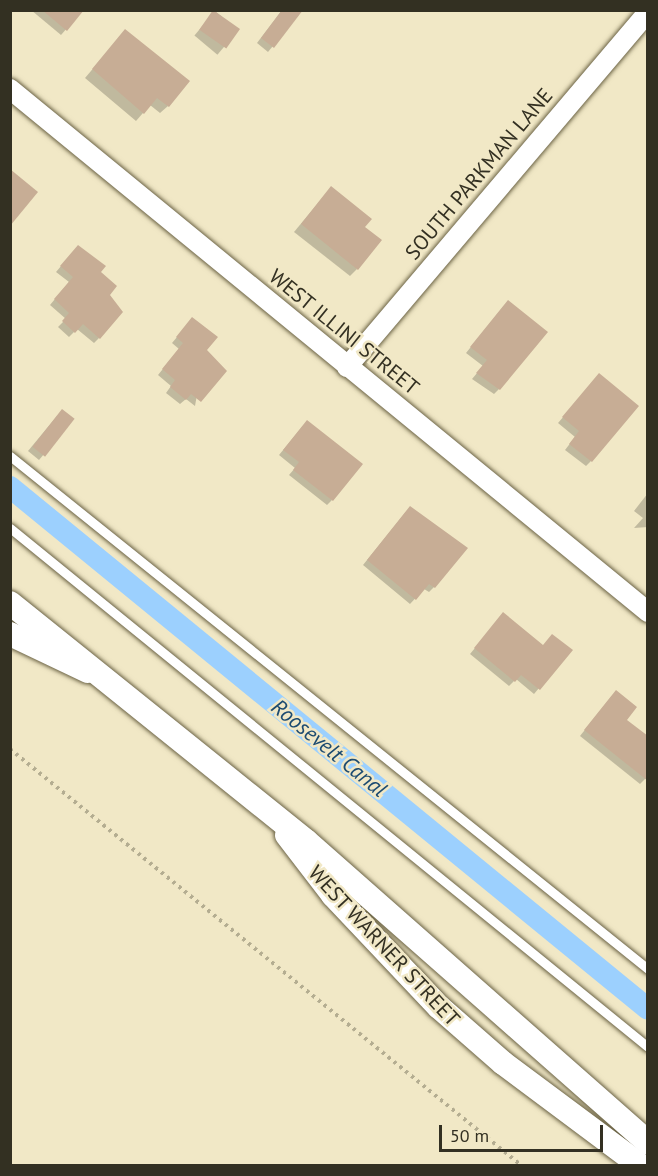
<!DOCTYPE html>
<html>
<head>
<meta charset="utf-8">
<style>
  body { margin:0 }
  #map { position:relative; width:658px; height:1176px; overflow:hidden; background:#f1e8c6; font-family:"PT Sans",sans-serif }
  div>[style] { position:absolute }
  .shadow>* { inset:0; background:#0003; transform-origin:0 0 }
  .canal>* { height:22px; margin:-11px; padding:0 11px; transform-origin:11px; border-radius:11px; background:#9cd0fe }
  .building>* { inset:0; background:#c7ad95; transform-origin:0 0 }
  .path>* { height:4px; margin-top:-2px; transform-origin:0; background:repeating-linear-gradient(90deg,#b4ad91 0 3px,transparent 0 7.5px) }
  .roads { filter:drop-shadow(0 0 2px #6b6345) drop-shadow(0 0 2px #6b6345) }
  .service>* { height:9px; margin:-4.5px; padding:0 4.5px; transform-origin:4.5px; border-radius:4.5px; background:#fff }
  .minor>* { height:20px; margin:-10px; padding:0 10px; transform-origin:10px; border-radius:10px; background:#fff }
  .tertiary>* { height:24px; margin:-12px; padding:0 12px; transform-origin:12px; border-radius:12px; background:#fff }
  span { translate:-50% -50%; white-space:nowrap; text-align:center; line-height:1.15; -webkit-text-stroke:5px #f1e8c6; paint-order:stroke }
  .street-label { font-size:21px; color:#333022 }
  .water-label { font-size:22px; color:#1c4b71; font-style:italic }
  .frame { position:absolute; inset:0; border:12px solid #333022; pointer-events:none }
  .scale { position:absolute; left:439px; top:1125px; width:164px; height:27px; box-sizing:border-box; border:3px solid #333022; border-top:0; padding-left:8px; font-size:18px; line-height:21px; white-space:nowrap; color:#333022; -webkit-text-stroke:4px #f1e8c6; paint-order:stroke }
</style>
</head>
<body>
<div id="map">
  <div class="shadow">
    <i style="clip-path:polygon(31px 10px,81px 10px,82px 11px,61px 35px)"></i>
    <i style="clip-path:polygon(282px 10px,300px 13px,268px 52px,257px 43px)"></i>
    <i style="left:215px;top:11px;width:30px;height:32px;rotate:40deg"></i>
    <i style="clip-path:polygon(125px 31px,168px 106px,160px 113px,150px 105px,136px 121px,85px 78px)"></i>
    <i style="clip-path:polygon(324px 196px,357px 269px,350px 276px,294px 232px)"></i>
    <i style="clip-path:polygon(73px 252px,99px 272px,99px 338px,94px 343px,77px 329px,69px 337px,58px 327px,66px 319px,50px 305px,69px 282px,56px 272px)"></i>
    <i style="clip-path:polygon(503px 307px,499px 389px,494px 394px,472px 379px,483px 366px,466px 353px)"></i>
    <i style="clip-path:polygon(188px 324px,205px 350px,195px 406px,186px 399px,180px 404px,166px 393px,171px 386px,158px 375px,179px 349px,172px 343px)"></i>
    <i style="clip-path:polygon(595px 380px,591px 461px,586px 466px,565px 450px,575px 437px,558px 423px)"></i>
    <i style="clip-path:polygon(57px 416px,73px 420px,39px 460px,28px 451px)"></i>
    <i style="clip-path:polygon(302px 427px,332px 500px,327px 505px,289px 475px,295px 468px,279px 455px)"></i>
    <i style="clip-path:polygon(648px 493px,648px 527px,634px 528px,643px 518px,634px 511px)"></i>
    <i style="clip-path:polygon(405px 513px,466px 548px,434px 587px,429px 592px,424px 589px,410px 604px,363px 565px)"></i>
    <i style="clip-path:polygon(499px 619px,543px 646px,571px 650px,534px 694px,516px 679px,509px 686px,470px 654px)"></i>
    <i style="clip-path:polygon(611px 697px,648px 776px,640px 784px,580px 736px)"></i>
  </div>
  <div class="canal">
    <i style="left:10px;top:487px;width:824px;rotate:39.29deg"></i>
  </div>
  <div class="building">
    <i style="clip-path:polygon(42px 10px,84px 10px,67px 31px)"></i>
    <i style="left:213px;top:10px;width:33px;height:24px;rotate:35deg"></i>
    <i style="clip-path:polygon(282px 10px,303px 10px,274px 48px,261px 38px)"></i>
    <i style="clip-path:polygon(125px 29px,190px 81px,169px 107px,157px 98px,144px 114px,92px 69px)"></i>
    <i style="clip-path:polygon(10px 169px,38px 192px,10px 226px)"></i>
    <i style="clip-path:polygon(331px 186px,372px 219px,365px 227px,382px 240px,358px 270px,301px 224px)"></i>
    <i style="clip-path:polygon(78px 245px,106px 266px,101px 272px,117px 286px,110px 295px,123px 312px,100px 339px,83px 324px,75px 333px,62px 321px,69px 313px,54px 299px,73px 277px,60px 266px)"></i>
    <i style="clip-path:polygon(508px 300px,548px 332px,500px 390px,476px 373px,487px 360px,470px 347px)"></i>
    <i style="clip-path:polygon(192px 317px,218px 337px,207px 350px,227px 371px,201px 402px,191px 394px,186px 400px,170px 387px,175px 380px,162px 369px,183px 343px,176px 337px)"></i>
    <i style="clip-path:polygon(599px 373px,639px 406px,592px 462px,569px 444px,579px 431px,562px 417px)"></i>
    <i style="left:62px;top:409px;width:16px;height:48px;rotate:38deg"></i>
    <i style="clip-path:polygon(307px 420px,363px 464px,333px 501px,293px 470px,299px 462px,283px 450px)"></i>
    <i style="clip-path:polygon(410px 506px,468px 548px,435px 588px,429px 584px,416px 600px,367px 560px)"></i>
    <i style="clip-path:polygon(503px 612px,543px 645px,552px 634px,573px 650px,540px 690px,521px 675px,515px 682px,474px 648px)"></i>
    <i style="clip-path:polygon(616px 690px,637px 707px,627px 720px,648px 736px,648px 781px,584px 730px)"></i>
  </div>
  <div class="path">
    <i style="left:10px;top:749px;width:660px;rotate:39.16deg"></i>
  </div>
  <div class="roads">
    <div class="service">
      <i style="left:10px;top:456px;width:819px;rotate:38.8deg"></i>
      <i style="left:10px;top:528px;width:822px;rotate:39.13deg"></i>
    </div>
    <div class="minor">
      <i style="left:10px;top:89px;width:825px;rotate:39.34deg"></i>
      <i style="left:347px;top:367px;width:465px;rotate:-49.7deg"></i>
    </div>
    <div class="tertiary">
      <i style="left:10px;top:603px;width:380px;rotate:38.8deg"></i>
      <i style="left:306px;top:841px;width:456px;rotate:41.4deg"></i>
      <i style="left:10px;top:634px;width:86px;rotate:25.4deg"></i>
      <i style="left:287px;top:835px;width:76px;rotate:52.5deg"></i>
      <i style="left:333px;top:895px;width:154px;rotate:46.6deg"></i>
      <i style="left:439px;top:1007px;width:85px;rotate:41.2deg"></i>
      <i style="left:503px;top:1063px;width:172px;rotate:36.7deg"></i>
    </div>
  </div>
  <div class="street-label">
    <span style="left:479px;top:174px;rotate:-50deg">SOUTH PARKMAN LANE</span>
    <span style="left:344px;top:332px;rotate:39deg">WEST ILLINI STREET</span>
    <span style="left:384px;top:946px;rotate:47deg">WEST WARNER STREET</span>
  </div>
  <div class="water-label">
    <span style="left:329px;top:748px;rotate:39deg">Roosevelt Canal</span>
  </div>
  <div class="frame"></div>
  <div class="scale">50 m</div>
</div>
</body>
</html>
